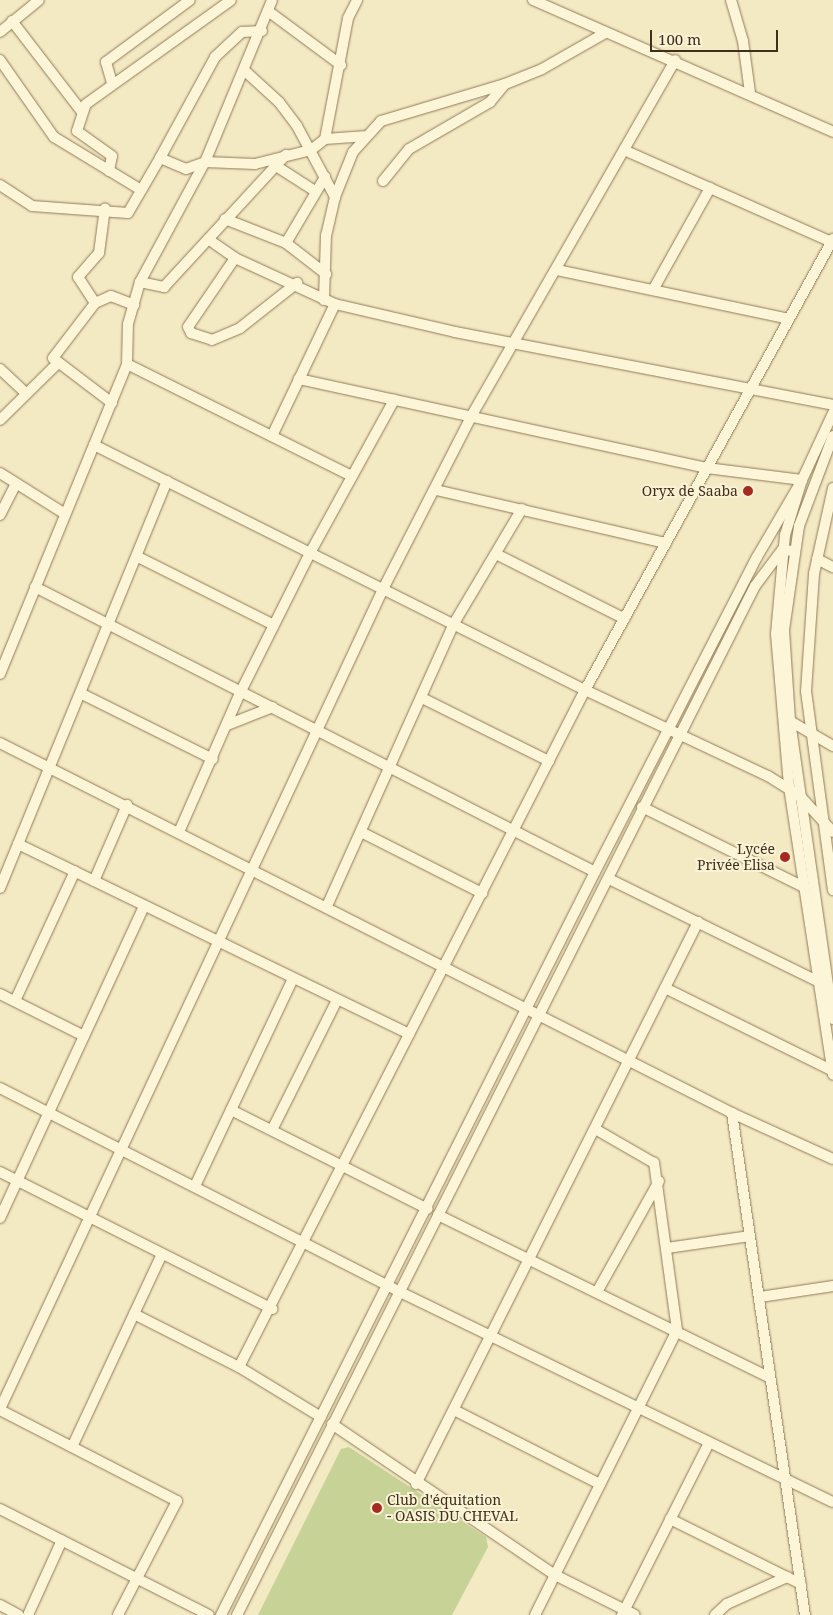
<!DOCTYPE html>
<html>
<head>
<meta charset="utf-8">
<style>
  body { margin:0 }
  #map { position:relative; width:833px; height:1615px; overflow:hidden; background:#f3e9c3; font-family:"Noto Serif",serif }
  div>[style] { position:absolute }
  .green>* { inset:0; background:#c7d396 }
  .roads { filter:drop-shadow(0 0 1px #907a57) drop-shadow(0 0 1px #907a57) }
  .minor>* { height:10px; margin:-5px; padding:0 5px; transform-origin:5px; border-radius:5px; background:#fdf5d8 }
  .dots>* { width:14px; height:14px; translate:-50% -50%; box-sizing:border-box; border:2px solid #faf2d4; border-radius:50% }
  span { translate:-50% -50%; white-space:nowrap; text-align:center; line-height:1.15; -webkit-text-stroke:4px #faf2d4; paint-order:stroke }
  .poi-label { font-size:14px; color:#3f301d }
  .right { translate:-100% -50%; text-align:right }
  .left { translate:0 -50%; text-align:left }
  .scale { position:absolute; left:650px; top:30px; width:128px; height:22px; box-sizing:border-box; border:2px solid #3f301d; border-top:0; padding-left:6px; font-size:15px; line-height:18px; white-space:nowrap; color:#3f301d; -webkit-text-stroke:4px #faf2d4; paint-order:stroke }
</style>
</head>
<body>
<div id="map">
  <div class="green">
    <i style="clip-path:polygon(349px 1447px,486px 1537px,488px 1547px,452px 1615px,258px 1615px,341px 1449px)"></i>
  </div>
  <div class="roads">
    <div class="minor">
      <i style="left:533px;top:0;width:328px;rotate:23.7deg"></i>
      <i style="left:731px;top:0;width:43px;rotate:73.7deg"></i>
      <i style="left:743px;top:41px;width:52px;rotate:82.3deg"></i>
      <i style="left:268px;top:11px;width:91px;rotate:36.5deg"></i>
      <i style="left:12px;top:21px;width:115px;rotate:52.4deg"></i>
      <i style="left:0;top:32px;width:50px;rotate:-39.4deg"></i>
      <i style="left:0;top:60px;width:94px;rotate:55deg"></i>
      <i style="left:54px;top:137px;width:102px;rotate:31.3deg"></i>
      <i style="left:245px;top:71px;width:46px;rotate:42.4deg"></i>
      <i style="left:279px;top:102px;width:30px;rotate:53deg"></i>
      <i style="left:297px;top:126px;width:81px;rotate:61.8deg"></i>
      <i style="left:335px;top:197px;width:39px;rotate:103deg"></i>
      <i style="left:326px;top:235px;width:65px;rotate:91.8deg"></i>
      <i style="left:112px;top:83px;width:22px;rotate:-106deg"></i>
      <i style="left:106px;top:62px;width:104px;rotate:-36.4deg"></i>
      <i style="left:325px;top:139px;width:123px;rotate:-79.2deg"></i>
      <i style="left:348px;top:18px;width:20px;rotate:-63deg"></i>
      <i style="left:624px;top:150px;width:227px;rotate:23.9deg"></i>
      <i style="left:160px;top:158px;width:115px;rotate:-61.4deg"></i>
      <i style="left:215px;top:57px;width:37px;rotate:-43deg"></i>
      <i style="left:242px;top:32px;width:20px;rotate:-3deg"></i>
      <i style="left:276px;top:166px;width:46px;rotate:32.7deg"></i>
      <i style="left:109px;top:171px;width:15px;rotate:-79deg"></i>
      <i style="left:112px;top:156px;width:43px;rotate:-144.5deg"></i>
      <i style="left:77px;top:131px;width:28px;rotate:-72deg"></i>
      <i style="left:86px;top:104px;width:178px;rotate:-35.6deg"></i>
      <i style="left:383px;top:181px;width:41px;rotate:-50.9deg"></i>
      <i style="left:409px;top:149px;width:94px;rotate:-30.1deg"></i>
      <i style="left:490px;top:102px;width:23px;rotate:-50deg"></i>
      <i style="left:0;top:185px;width:38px;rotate:33deg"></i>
      <i style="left:32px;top:206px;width:96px;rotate:4.2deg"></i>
      <i style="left:128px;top:213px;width:64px;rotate:-59.8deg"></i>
      <i style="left:160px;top:158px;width:28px;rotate:23deg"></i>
      <i style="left:186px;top:169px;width:20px;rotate:-20deg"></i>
      <i style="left:205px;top:162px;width:50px;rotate:2.3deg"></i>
      <i style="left:255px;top:164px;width:58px;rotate:-14deg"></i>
      <i style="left:311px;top:150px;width:18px;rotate:-38deg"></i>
      <i style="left:325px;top:139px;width:39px;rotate:-4deg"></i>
      <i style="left:335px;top:197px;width:48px;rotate:-68.2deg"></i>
      <i style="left:353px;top:152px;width:42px;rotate:-47.9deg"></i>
      <i style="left:381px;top:121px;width:129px;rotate:-16.6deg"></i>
      <i style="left:505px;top:84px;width:40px;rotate:-22deg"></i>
      <i style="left:542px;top:69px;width:73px;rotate:-29.7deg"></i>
      <i style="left:225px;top:219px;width:66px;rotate:21.5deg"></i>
      <i style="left:286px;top:243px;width:51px;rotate:37.8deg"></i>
      <i style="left:208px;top:239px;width:33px;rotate:35deg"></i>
      <i style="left:235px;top:258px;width:110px;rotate:24.7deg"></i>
      <i style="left:335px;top:304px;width:123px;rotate:13.1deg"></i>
      <i style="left:455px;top:332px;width:385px;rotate:10.9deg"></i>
      <i style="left:286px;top:243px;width:77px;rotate:-59.4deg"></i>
      <i style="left:235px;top:258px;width:83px;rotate:124.3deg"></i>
      <i style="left:188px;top:327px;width:7px;rotate:63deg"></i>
      <i style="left:191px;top:333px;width:22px;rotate:18deg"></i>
      <i style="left:212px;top:340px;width:30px;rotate:-23deg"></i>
      <i style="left:240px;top:328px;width:73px;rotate:-38.3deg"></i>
      <i style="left:557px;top:270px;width:237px;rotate:11.9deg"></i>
      <i style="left:140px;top:282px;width:25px;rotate:12deg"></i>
      <i style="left:164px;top:287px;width:180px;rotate:-47.3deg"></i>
      <i style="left:653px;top:290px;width:117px;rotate:-60.8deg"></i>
      <i style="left:95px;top:303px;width:31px;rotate:-123deg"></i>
      <i style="left:78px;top:277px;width:32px;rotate:-49deg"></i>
      <i style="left:99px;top:253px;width:45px;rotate:-82.4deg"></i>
      <i style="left:127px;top:364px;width:251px;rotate:26.5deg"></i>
      <i style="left:0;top:369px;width:35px;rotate:43deg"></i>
      <i style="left:112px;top:403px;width:74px;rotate:-142.7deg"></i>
      <i style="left:53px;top:358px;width:69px;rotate:-52.6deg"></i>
      <i style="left:95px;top:303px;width:17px;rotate:-24deg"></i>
      <i style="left:111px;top:296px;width:25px;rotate:21deg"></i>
      <i style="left:833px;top:413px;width:74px;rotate:114.8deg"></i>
      <i style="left:802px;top:480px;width:58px;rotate:107.2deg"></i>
      <i style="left:785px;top:535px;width:99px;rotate:95.2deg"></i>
      <i style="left:776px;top:634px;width:154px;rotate:85.1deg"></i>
      <i style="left:789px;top:787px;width:291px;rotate:81.3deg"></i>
      <i style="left:0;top:420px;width:80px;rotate:-44.5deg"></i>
      <i style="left:272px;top:436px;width:146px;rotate:-64.5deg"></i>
      <i style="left:833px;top:436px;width:96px;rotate:110.7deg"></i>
      <i style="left:799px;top:526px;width:105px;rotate:98.2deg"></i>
      <i style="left:784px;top:630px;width:91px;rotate:86.2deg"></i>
      <i style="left:790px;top:721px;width:301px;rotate:81.8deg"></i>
      <i style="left:94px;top:445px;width:549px;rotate:26.52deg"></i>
      <i style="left:585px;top:690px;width:202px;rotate:25.2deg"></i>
      <i style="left:768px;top:776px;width:36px;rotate:32deg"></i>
      <i style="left:799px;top:795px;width:50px;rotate:47.4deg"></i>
      <i style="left:0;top:473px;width:77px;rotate:32.2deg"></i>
      <i style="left:833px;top:488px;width:88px;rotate:102.5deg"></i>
      <i style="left:814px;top:574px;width:117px;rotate:93.9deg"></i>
      <i style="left:806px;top:691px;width:201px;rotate:82.3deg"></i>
      <i style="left:436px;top:490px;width:236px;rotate:13deg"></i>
      <i style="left:0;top:515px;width:35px;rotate:-63deg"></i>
      <i style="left:496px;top:554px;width:144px;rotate:26.7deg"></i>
      <i style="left:138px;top:557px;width:152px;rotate:26.6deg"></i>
      <i style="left:817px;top:559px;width:18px;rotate:27deg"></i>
      <i style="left:35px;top:587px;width:628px;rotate:26.97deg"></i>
      <i style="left:0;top:674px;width:335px;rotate:-67.7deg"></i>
      <i style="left:127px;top:364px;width:40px;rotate:-88.6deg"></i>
      <i style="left:128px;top:324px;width:44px;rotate:-74.1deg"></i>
      <i style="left:140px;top:282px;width:136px;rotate:-61.6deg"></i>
      <i style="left:205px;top:162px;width:175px;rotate:-67.5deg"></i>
      <i style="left:82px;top:694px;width:146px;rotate:26.4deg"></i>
      <i style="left:422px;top:698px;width:142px;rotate:26.4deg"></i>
      <i style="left:790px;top:721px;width:50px;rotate:30.2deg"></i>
      <i style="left:227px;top:725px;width:49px;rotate:-21.4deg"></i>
      <i style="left:0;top:743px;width:820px;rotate:26.81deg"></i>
      <i style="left:732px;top:1113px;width:111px;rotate:24.5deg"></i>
      <i style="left:642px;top:807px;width:181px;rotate:26.3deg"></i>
      <i style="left:179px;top:832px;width:154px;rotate:-66.3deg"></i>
      <i style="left:241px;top:691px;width:154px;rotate:-63.4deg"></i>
      <i style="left:310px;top:553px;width:175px;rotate:-61.2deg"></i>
      <i style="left:361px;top:832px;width:136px;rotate:26.8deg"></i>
      <i style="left:18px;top:844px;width:435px;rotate:25.9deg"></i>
      <i style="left:609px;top:879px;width:234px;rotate:26.1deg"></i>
      <i style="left:94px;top:881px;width:83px;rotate:-66.5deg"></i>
      <i style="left:0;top:888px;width:440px;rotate:-67.7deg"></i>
      <i style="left:327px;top:906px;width:308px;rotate:-65.8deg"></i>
      <i style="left:453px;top:625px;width:135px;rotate:-59.3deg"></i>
      <i style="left:665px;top:988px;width:187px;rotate:26.3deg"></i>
      <i style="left:0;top:994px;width:94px;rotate:26.6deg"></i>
      <i style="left:15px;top:1001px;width:143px;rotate:-65.2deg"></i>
      <i style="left:0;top:1088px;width:449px;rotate:27deg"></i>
      <i style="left:400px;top:1292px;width:481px;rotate:25.9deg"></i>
      <i style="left:231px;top:1110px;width:220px;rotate:26.7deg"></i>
      <i style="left:732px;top:1113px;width:507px;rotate:81.73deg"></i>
      <i style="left:272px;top:1130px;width:145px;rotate:-63.4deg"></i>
      <i style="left:0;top:1172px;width:305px;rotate:26.7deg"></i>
      <i style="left:195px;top:1186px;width:229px;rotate:-64.7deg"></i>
      <i style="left:438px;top:1215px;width:368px;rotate:26.1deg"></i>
      <i style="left:0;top:1218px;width:344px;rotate:-65.2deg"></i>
      <i style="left:667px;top:1248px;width:84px;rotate:-8.2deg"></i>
      <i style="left:597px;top:1292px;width:127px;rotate:-60.8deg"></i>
      <i style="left:760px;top:1297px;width:74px;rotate:-8.6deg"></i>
      <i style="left:134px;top:1314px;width:118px;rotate:26.8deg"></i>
      <i style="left:239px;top:1367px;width:96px;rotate:31.4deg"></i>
      <i style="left:239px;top:1367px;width:760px;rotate:-62.93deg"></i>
      <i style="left:585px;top:690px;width:515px;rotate:-61.19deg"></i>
      <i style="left:0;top:1409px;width:905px;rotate:-64.96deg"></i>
      <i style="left:383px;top:589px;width:195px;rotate:-62.9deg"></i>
      <i style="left:472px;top:415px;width:409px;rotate:-60.2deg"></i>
      <i style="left:0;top:1410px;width:199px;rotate:27.2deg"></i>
      <i style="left:177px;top:1501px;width:128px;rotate:117.4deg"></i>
      <i style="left:454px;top:1410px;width:164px;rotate:26.9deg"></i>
      <i style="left:332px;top:1424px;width:269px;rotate:34.1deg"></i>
      <i style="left:555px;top:1575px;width:89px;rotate:26.6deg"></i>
      <i style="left:72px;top:1447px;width:213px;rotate:-65deg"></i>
      <i style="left:416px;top:1484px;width:629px;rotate:-63.35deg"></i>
      <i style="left:0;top:1509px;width:234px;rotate:26.9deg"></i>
      <i style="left:670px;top:1519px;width:146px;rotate:26.4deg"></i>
      <i style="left:0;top:1605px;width:21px;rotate:28deg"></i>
      <i style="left:28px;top:1615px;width:82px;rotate:-65.6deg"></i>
      <i style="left:221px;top:1615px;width:832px;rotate:-63.28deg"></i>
      <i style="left:595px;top:872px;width:354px;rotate:-62.8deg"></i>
      <i style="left:757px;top:557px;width:89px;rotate:-59.7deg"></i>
      <i style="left:802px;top:480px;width:96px;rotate:-172.8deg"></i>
      <i style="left:707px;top:468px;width:418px;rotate:-167.7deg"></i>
      <i style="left:237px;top:1615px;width:1152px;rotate:-63.28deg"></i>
      <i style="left:755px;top:586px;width:45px;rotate:-53.1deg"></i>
      <i style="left:782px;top:550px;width:12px;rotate:5deg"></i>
      <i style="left:535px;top:1615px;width:318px;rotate:-63.5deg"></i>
      <i style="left:677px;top:1330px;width:169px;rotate:-97.8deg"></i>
      <i style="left:654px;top:1163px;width:68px;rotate:-150deg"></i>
      <i style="left:622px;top:1615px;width:193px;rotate:-63.2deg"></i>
      <i style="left:715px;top:1615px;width:16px;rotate:-43deg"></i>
      <i style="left:727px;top:1604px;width:66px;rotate:-24.2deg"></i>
    </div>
  </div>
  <div class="dots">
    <i style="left:748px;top:491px;background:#a72a20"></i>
    <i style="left:785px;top:857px;background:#a72a20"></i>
    <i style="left:377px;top:1508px;background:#a72a20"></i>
  </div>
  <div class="poi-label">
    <span class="right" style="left:738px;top:491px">Oryx de Saaba</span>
    <span class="right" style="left:775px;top:857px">Lycée<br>Privée Elisa</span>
    <span class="left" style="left:387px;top:1508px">Club d'équitation<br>- OASIS DU CHEVAL</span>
  </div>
  <div class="scale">100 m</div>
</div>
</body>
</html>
